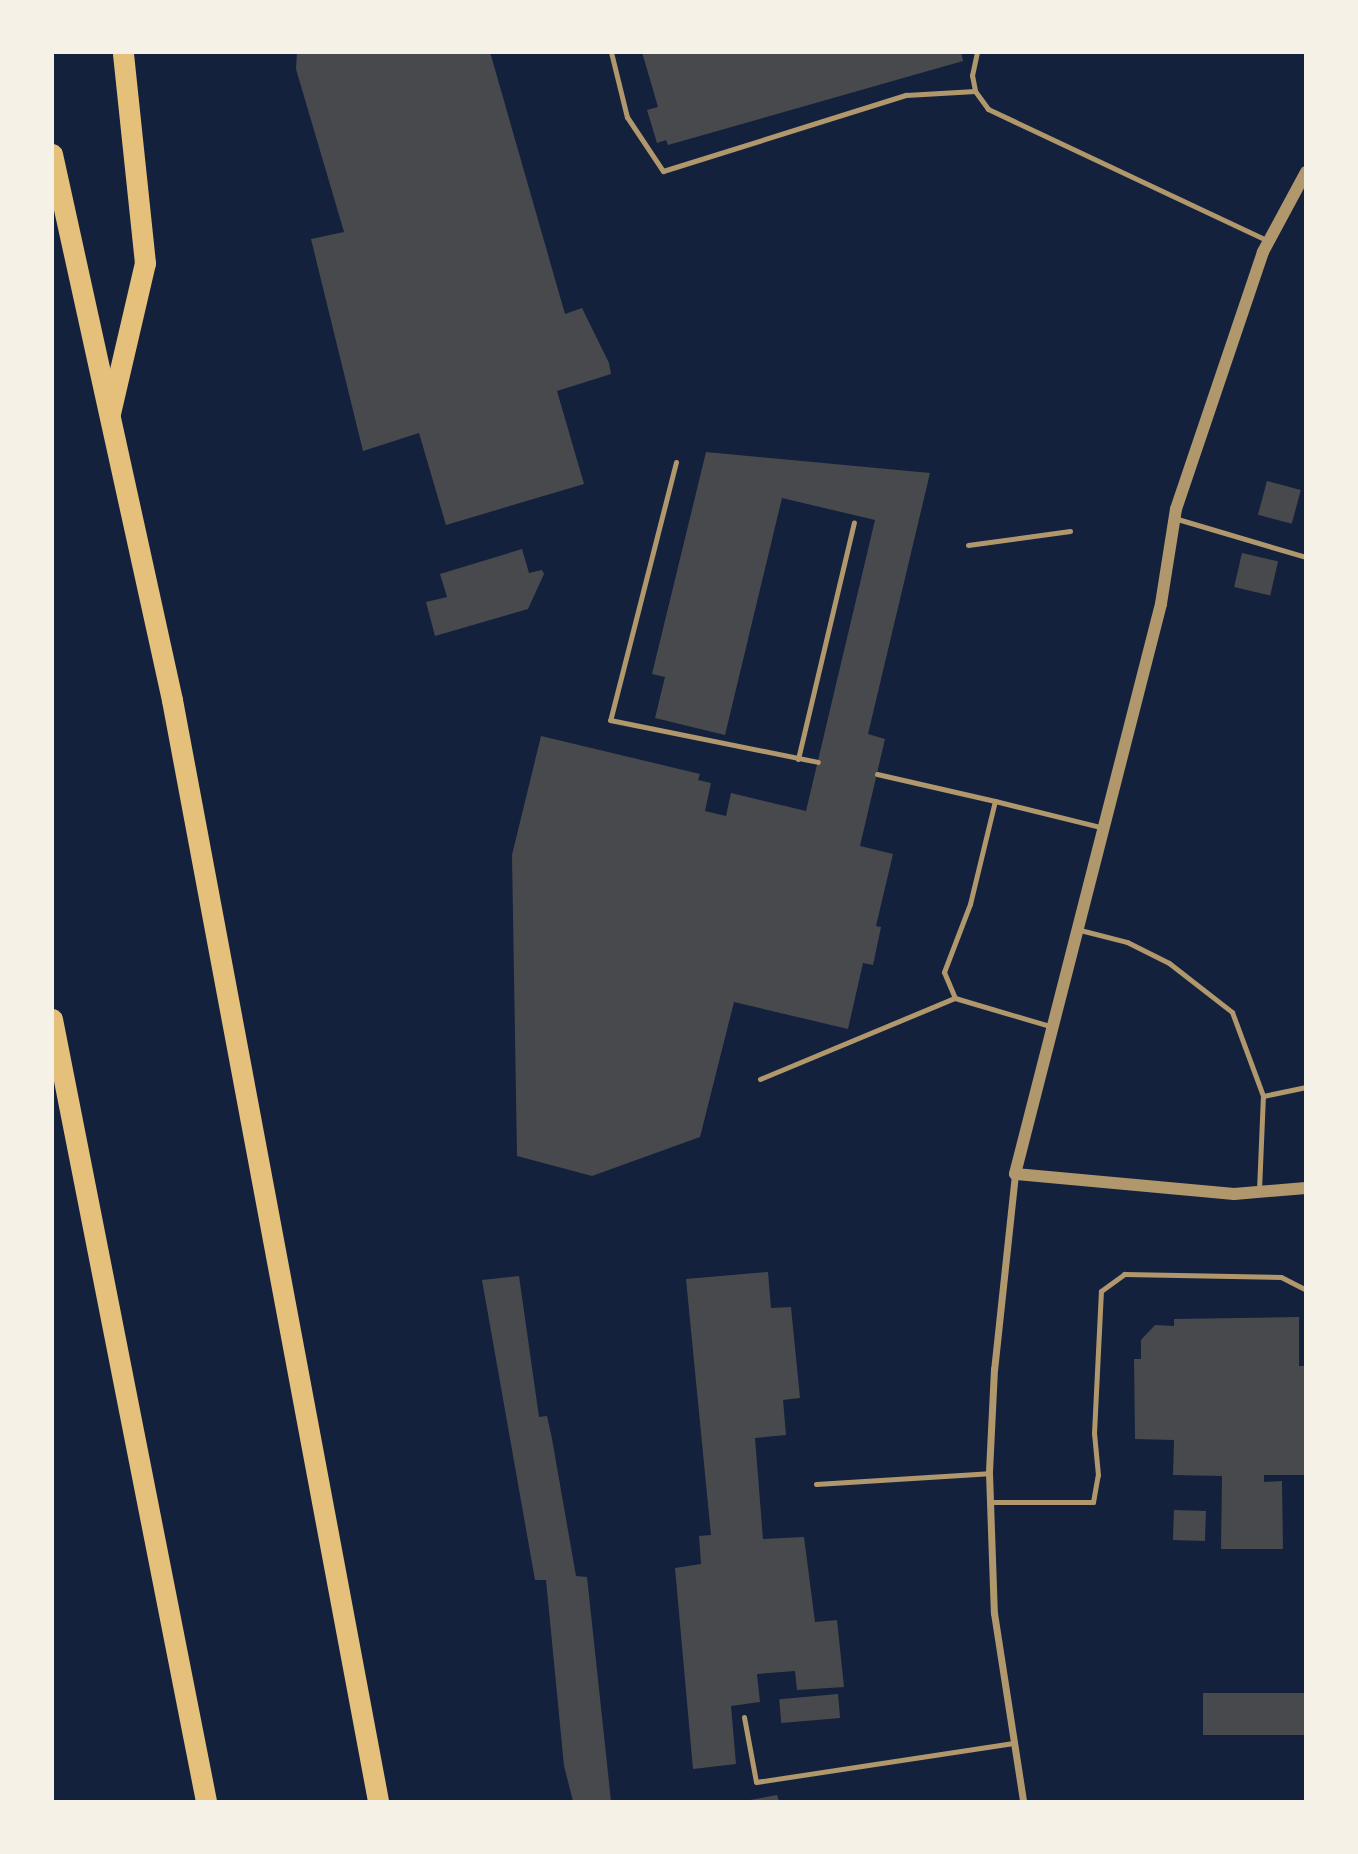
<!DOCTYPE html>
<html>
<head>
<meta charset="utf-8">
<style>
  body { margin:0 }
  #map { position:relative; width:1358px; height:1854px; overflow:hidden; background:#14213d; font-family:Inter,sans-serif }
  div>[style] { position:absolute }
  .building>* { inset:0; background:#48494c; transform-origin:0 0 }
  .service>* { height:5px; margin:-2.5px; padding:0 2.5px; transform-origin:2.5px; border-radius:2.5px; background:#b1986c }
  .minor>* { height:7px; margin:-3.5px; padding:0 3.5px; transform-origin:3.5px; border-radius:3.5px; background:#b1986c }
  .tertiary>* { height:12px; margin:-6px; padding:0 6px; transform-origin:6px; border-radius:6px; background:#b1986c }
  .motorway>* { height:21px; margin:-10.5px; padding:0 10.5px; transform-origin:10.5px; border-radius:10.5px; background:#e5c07b }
  span { translate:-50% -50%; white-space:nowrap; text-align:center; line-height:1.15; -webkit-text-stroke:7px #f6f1e7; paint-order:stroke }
  .frame { position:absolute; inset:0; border:54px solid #f6f1e7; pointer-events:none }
</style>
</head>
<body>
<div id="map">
  <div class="building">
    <i style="clip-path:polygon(297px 52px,490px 52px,565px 314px,582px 308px,609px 363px,611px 374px,557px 391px,584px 484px,446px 525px,419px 433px,363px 451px,311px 239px,344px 232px,296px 69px)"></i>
    <i style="clip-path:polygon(642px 52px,961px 52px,963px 61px,668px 145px,666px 140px,657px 143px,647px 110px,658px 107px)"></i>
    <i style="clip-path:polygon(706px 452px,930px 473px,868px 734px,885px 739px,860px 846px,893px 854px,876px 926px,881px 927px,873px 965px,863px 963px,848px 1029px,734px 1002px,700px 1137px,592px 1176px,517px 1156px,512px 855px,541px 736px,700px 774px,698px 780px,711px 783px,705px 811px,726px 816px,731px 793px,806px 811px,875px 520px,782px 498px,725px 735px,655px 718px,665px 677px,652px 674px)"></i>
    <i style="left:1267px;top:481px;width:35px;height:35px;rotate:15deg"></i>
    <i style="clip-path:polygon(522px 549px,529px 573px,542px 570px,544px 574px,528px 609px,435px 636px,426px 602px,447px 597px,440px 574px)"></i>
    <i style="left:1242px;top:553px;width:37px;height:35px;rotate:13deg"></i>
    <i style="clip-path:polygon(768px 1272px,771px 1308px,791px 1307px,800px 1398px,783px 1400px,786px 1435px,755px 1438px,763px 1539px,804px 1537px,815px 1622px,837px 1620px,844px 1687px,797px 1690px,795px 1671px,757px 1674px,760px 1702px,731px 1706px,736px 1764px,693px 1769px,675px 1568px,701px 1564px,699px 1536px,711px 1535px,686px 1279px)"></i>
    <i style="clip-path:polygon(519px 1276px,539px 1417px,547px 1416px,552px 1439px,576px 1576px,587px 1577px,611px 1801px,573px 1801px,564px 1766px,546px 1580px,535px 1580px,482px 1280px)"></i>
    <i style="clip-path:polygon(1299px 1317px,1299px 1366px,1306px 1366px,1306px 1475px,1264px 1475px,1264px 1482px,1282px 1481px,1283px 1549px,1221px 1549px,1222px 1476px,1173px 1475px,1174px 1440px,1135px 1439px,1134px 1359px,1141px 1359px,1141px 1340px,1155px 1325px,1174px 1326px,1174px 1319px)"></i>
    <i style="left:1174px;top:1510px;width:32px;height:30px;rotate:2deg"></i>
    <i style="left:1306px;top:1693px;width:42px;height:103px;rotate:90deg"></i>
    <i style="left:838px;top:1694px;width:24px;height:59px;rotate:85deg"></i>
    <i style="clip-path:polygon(777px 1795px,779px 1801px,750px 1801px,750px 1800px)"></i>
  </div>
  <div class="service">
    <i style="left:611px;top:52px;width:67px;rotate:76.2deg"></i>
    <i style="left:627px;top:117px;width:65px;rotate:56.3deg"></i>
    <i style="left:663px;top:171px;width:255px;rotate:-17.4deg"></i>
    <i style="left:906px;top:95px;width:69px;rotate:-3.3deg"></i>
    <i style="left:977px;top:52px;width:24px;rotate:102deg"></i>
    <i style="left:972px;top:75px;width:16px;rotate:79deg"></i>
    <i style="left:975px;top:91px;width:22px;rotate:54deg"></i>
    <i style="left:988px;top:109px;width:310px;rotate:25.2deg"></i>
    <i style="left:676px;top:462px;width:266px;rotate:104.3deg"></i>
    <i style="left:610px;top:720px;width:212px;rotate:11.4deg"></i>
    <i style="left:1174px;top:518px;width:138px;rotate:16.5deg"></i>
    <i style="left:968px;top:545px;width:103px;rotate:-7.8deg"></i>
    <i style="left:1306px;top:608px;width:28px;rotate:90deg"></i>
    <i style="left:798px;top:759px;width:243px;rotate:-76.7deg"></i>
    <i style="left:877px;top:774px;width:121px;rotate:12.9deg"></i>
    <i style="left:1080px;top:930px;width:49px;rotate:14.3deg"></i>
    <i style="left:1127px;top:942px;width:47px;rotate:26.6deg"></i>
    <i style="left:1169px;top:963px;width:80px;rotate:37.9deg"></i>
    <i style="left:1232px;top:1012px;width:90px;rotate:69.7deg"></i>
    <i style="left:1263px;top:1096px;width:44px;rotate:-11.8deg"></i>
    <i style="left:955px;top:998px;width:28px;rotate:-113deg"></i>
    <i style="left:944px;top:972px;width:73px;rotate:-69.1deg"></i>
    <i style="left:970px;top:904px;width:106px;rotate:-76.4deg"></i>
    <i style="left:995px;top:801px;width:112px;rotate:13.9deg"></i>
    <i style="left:760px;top:1079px;width:211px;rotate:-22.6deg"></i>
    <i style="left:955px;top:998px;width:102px;rotate:16.5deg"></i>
    <i style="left:1259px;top:1190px;width:94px;rotate:-87.6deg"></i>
    <i style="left:816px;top:1484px;width:173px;rotate:-3.6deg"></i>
    <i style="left:990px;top:1502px;width:103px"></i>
    <i style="left:1093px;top:1502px;width:27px;rotate:-80deg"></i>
    <i style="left:1098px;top:1475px;width:42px;rotate:-95.4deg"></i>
    <i style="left:1094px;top:1433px;width:142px;rotate:-87.2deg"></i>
    <i style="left:1101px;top:1291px;width:29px;rotate:-36deg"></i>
    <i style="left:1124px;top:1274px;width:157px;rotate:1.1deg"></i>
    <i style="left:1281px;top:1277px;width:28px;rotate:27deg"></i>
    <i style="left:744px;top:1717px;width:66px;rotate:79.5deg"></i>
    <i style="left:756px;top:1782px;width:262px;rotate:-8.6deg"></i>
  </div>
  <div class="minor">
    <i style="left:1015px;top:1174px;width:196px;rotate:96.1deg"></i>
    <i style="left:994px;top:1369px;width:104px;rotate:92.8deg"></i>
    <i style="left:989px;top:1473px;width:140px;rotate:88deg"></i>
    <i style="left:994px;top:1613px;width:190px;rotate:81.2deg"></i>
  </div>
  <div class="tertiary">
    <i style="left:1306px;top:172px;width:91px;rotate:118.3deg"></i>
    <i style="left:1263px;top:252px;width:271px;rotate:108.7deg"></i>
    <i style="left:1176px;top:509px;width:96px;rotate:99deg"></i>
    <i style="left:1161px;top:604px;width:588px;rotate:104.37deg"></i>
    <i style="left:1015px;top:1174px;width:220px;rotate:5.2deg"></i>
    <i style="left:1234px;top:1194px;width:72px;rotate:-4.8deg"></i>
  </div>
  <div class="motorway">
    <i style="left:52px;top:154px;width:559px;rotate:77.6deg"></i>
    <i style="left:172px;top:700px;width:1120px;rotate:79.4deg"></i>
    <i style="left:110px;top:413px;width:154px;rotate:-76.9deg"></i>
    <i style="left:145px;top:263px;width:212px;rotate:-96deg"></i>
    <i style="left:52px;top:1019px;width:797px;rotate:78.86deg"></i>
  </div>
  <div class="frame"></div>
</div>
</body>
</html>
